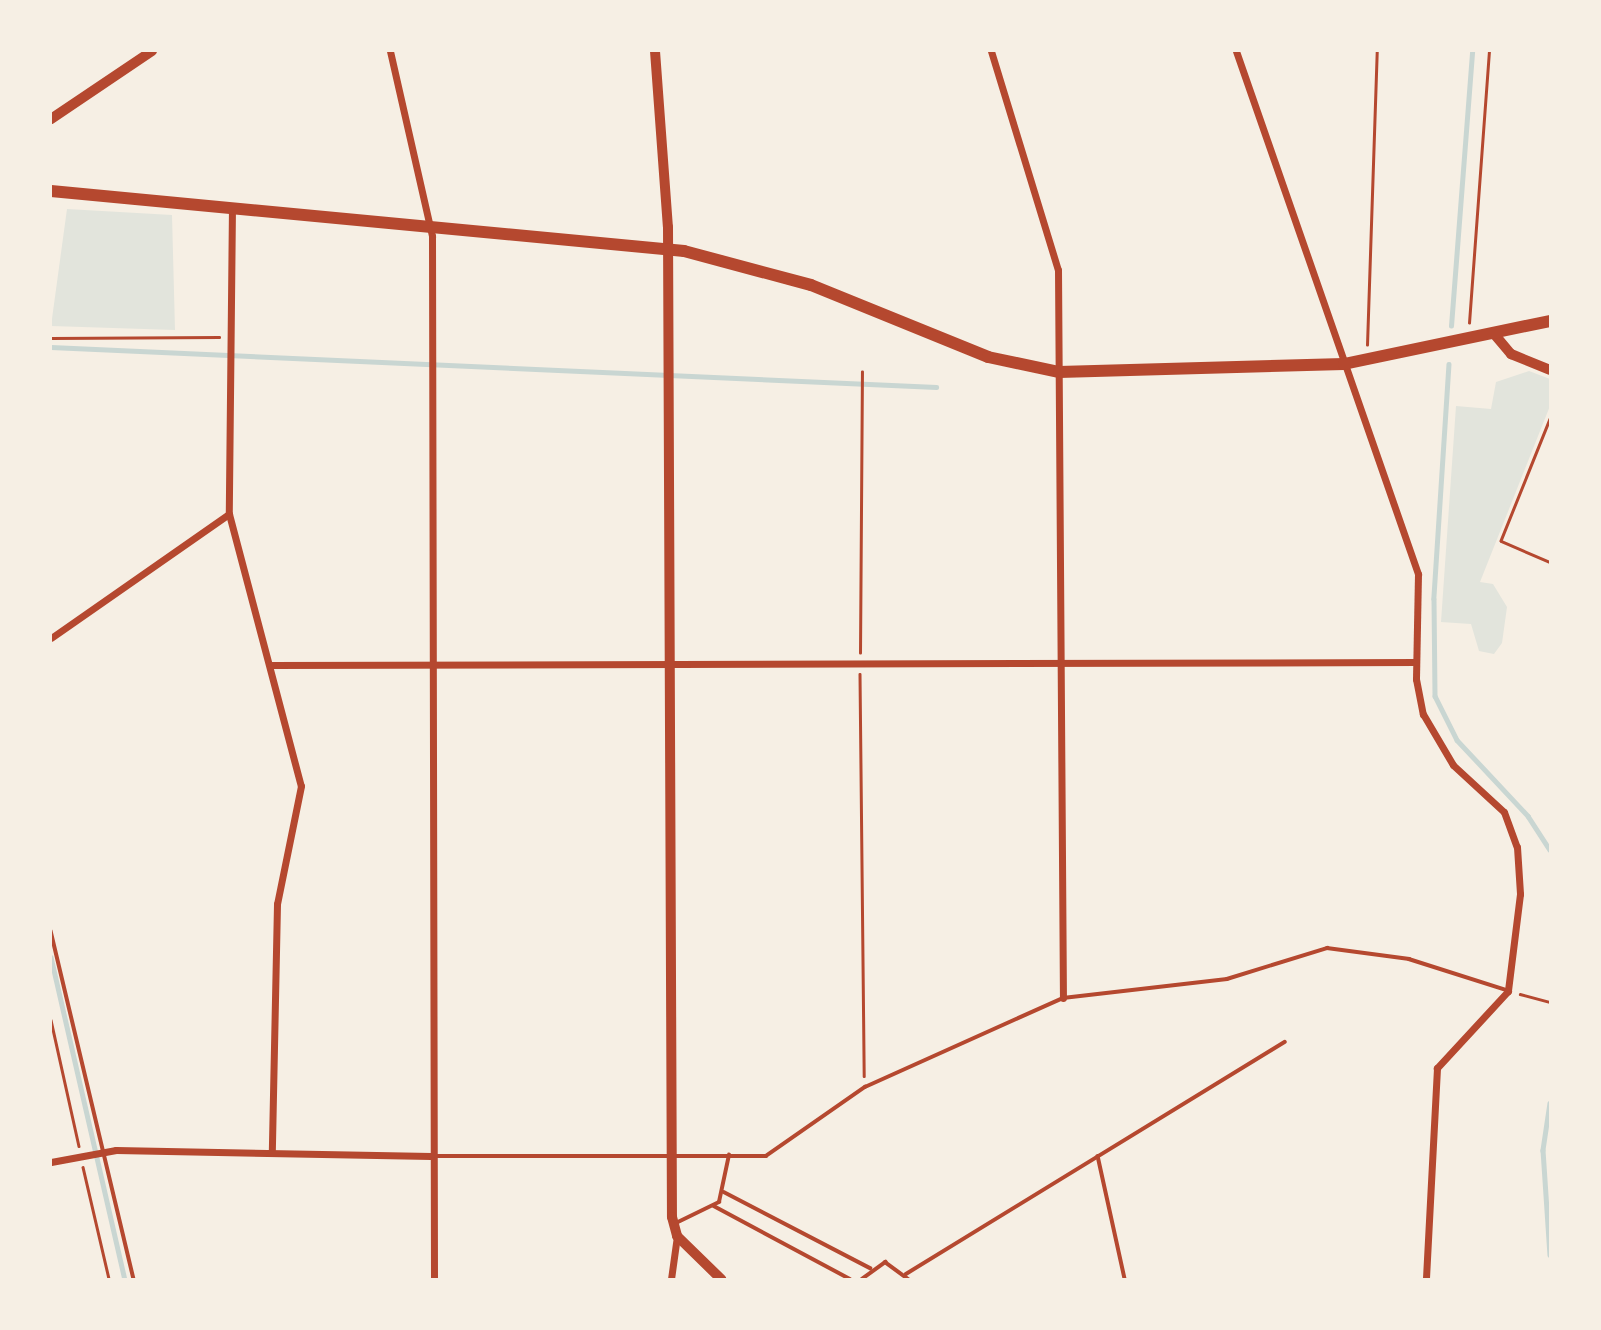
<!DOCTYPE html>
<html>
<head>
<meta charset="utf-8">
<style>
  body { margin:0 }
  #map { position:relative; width:1601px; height:1330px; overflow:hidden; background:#f6efe4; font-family:"Roboto Serif",serif }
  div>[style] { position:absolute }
  .green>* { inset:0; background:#e2e4dc }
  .stream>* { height:4.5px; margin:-2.25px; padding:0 2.25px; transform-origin:2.25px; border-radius:2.25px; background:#c9d6d2 }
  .path>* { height:2.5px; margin:-1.25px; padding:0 1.25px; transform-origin:1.25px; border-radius:1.25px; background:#b5482f }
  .service>* { height:3.5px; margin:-1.75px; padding:0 1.75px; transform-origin:1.75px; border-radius:1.75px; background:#b5482f }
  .minor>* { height:7px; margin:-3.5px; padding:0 3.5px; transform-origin:3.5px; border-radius:3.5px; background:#b5482f }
  .tertiary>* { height:10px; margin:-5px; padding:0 5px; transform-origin:5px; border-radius:5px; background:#b5482f }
  .secondary>* { height:10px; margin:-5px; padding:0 5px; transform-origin:5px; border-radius:5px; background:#b5482f }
  .primary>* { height:12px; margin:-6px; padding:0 6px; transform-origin:6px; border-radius:6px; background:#b5482f }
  span { translate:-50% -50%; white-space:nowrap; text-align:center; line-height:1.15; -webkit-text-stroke:6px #f6efe4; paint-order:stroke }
  .frame { position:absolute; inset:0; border:52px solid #f6efe4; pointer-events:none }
</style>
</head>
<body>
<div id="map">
  <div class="green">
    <i style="clip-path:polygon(67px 209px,172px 215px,175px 330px,51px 326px)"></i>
    <i style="clip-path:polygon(1529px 371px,1550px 379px,1550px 406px,1480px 582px,1493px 584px,1507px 607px,1502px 643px,1494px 654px,1479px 651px,1471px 624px,1441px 622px,1456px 406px,1491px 409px,1496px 382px)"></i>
  </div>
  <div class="stream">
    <i style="left:1451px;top:326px;width:276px;rotate:-85.6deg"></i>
    <i style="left:51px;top:347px;width:886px;rotate:2.59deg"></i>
    <i style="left:1449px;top:364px;width:235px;rotate:93.7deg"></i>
    <i style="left:1434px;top:599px;width:97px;rotate:89.4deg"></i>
    <i style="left:1435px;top:696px;width:49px;rotate:63.4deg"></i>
    <i style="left:1457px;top:740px;width:104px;rotate:46.9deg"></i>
    <i style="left:1528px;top:816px;width:40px;rotate:57.1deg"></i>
    <i style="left:51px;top:957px;width:330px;rotate:77.1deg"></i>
    <i style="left:1550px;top:1103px;width:48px;rotate:98.5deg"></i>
    <i style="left:1543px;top:1150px;width:105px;rotate:86.2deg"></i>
  </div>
  <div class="path">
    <i style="left:1469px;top:323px;width:273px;rotate:-85.8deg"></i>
    <i style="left:51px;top:338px;width:168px;rotate:-0.3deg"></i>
    <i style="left:1367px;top:345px;width:294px;rotate:-88.1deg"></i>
    <i style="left:1550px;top:419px;width:131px;rotate:111.9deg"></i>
    <i style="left:1501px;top:541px;width:53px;rotate:23.2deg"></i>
    <i style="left:860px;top:653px;width:281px;rotate:-89.6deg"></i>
    <i style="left:860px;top:674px;width:402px;rotate:89.4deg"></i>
    <i style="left:1520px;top:994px;width:31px;rotate:15deg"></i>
    <i style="left:51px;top:1020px;width:129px;rotate:77.5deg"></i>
    <i style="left:83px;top:1167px;width:115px;rotate:76.9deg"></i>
  </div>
  <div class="service">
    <i style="left:51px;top:931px;width:358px;rotate:76.6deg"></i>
    <i style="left:433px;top:1156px;width:333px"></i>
    <i style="left:766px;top:1156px;width:121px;rotate:-34.9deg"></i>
    <i style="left:865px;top:1087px;width:217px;rotate:-24.2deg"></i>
    <i style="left:1063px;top:998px;width:165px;rotate:-6.6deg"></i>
    <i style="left:1227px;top:979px;width:105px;rotate:-17.2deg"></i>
    <i style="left:1327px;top:948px;width:83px;rotate:7.6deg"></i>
    <i style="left:1409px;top:959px;width:103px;rotate:17.6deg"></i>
    <i style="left:1098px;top:1156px;width:126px;rotate:77.6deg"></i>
    <i style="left:724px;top:1192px;width:165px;rotate:27.5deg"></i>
    <i style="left:714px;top:1206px;width:154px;rotate:28.2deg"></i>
    <i style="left:676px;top:1223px;width:48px;rotate:-26deg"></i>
    <i style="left:719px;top:1202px;width:48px;rotate:-78deg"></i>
    <i style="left:906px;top:1274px;width:444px;rotate:-31.5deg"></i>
    <i style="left:862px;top:1279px;width:29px;rotate:-36deg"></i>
    <i style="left:885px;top:1262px;width:29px;rotate:36deg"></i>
  </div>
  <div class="minor">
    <i style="left:390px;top:51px;width:190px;rotate:77.2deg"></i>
    <i style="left:432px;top:236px;width:1043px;rotate:89.89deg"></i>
    <i style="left:991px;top:51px;width:229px;rotate:73deg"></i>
    <i style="left:1058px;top:270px;width:728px;rotate:89.61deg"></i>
    <i style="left:1236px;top:51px;width:554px;rotate:70.81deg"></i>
    <i style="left:1418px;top:574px;width:105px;rotate:91.1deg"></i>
    <i style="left:1416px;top:679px;width:36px;rotate:79deg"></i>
    <i style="left:1423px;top:714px;width:59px;rotate:59.5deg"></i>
    <i style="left:1453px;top:765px;width:69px;rotate:42.7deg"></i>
    <i style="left:1504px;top:812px;width:37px;rotate:70deg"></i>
    <i style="left:1517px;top:847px;width:47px;rotate:86.3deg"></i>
    <i style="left:1520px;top:894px;width:98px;rotate:97.1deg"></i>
    <i style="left:1508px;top:991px;width:105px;rotate:132.7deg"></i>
    <i style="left:1437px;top:1068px;width:211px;rotate:93deg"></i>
    <i style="left:232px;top:206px;width:308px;rotate:90.6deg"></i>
    <i style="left:229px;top:514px;width:281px;rotate:75.2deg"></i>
    <i style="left:301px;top:786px;width:120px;rotate:101.5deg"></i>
    <i style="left:277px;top:904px;width:248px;rotate:91.2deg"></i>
    <i style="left:51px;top:638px;width:217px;rotate:-34.9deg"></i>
    <i style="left:271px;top:665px;width:1145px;rotate:-0.15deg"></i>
    <i style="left:51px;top:1162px;width:66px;rotate:-10.5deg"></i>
    <i style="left:116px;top:1150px;width:315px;rotate:1.1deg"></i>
    <i style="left:671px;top:1279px;width:43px;rotate:-82.1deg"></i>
  </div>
  <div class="tertiary">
    <i style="left:655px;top:51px;width:176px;rotate:85.8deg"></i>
    <i style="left:668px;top:227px;width:990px;rotate:89.77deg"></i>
    <i style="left:672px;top:1217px;width:20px;rotate:75deg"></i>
    <i style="left:677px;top:1236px;width:62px;rotate:44.3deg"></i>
    <i style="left:1495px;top:335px;width:25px;rotate:50deg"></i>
    <i style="left:1511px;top:354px;width:42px;rotate:22.3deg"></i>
  </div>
  <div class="secondary">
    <i style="left:51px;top:119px;width:122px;rotate:-34deg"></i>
  </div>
  <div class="primary">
    <i style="left:51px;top:191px;width:636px;rotate:5.41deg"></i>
    <i style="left:684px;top:251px;width:131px;rotate:15deg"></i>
    <i style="left:811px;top:285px;width:191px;rotate:22.1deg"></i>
    <i style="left:988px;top:357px;width:73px;rotate:11.9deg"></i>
    <i style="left:1059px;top:372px;width:285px;rotate:-1.6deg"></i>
    <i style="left:1344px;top:364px;width:210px;rotate:-11.8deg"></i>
  </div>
  <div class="frame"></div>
</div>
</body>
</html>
